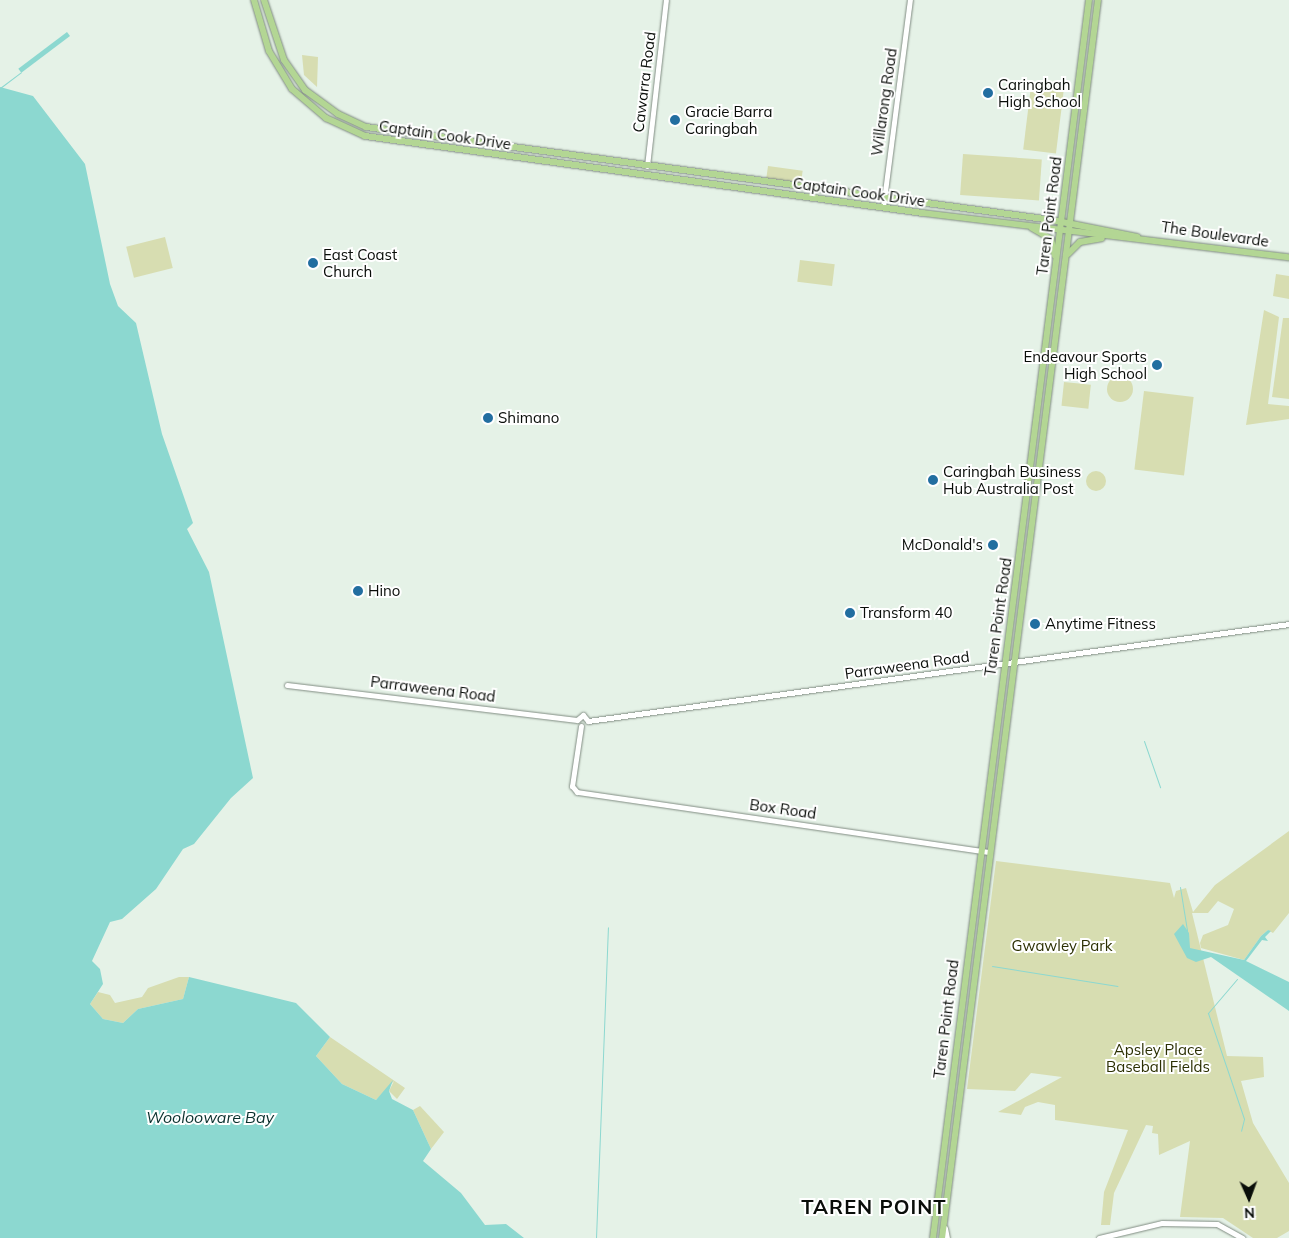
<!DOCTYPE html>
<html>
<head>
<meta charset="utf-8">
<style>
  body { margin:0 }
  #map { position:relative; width:1289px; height:1238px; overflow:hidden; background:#e5f2e7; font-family:Mulish,sans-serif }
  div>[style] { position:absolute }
  .green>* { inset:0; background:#d7ddb1; transform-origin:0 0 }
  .round { border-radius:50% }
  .water>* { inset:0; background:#8cd8d0; transform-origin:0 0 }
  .stream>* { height:1px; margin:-0.5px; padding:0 0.5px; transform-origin:0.5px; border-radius:0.5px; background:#8cd8d0 }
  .roads { filter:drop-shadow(0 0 1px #808c82) drop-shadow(0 0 1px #808c82) }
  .minor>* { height:5px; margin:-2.5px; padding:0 2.5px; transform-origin:2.5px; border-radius:2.5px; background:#fff }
  .major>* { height:6px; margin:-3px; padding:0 3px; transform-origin:3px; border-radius:3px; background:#b3d694 }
  .dots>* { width:14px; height:14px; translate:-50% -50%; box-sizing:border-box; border:2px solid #fff; border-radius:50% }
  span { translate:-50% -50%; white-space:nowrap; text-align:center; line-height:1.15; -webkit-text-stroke:4px #fff; paint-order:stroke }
  .street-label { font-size:15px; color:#090d09 }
  .poi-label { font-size:15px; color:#090d09 }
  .left { translate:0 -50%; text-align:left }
  .right { translate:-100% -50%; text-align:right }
  .park-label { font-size:15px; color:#2c3003 }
  .water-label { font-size:16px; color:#0a302d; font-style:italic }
  .district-label { font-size:20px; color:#090d09; font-weight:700; letter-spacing:1px }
  .north { position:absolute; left:1224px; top:1173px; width:50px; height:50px; -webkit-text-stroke:4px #fff; paint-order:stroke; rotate:178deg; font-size:14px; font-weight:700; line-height:20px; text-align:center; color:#090d09 }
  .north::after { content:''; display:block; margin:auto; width:18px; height:22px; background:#090d09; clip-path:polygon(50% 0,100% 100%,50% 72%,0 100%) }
</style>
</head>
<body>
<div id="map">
  <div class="green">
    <i style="clip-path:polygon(302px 55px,318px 57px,317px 87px,304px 75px)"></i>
    <i style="left:1031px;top:86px;width:33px;height:64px;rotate:7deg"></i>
    <i style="left:963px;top:154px;width:79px;height:41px;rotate:4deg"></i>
    <i style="left:768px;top:166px;width:35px;height:12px;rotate:8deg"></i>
    <i style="left:165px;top:237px;width:32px;height:40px;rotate:76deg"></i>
    <i style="left:800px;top:260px;width:35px;height:22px;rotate:7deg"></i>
    <i style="clip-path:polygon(1276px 274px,1289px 276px,1289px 299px,1273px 296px)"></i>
    <i style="clip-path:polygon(1264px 310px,1279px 317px,1268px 404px,1289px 406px,1289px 419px,1246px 425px)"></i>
    <i style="clip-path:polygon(1283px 318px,1289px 318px,1289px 399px,1272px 397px)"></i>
    <i class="round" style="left:1107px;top:376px;width:26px;height:26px"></i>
    <i style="left:1064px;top:382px;width:27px;height:24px;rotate:6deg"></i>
    <i style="left:1144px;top:391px;width:50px;height:79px;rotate:7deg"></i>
    <i class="round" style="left:1086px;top:471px;width:20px;height:20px"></i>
    <i style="clip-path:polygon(1289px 831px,1289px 913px,1273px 933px,1268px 930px,1261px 936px,1244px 960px,1201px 948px,1200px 943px,1203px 935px,1228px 925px,1234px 909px,1218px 901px,1208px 913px,1192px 913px,1227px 1056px,1263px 1057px,1264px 1077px,1241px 1081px,1253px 1123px,1289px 1183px,1289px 1231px,1277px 1238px,1253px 1238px,1223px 1218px,1180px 1217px,1190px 1141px,1159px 1155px,1158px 1134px,1152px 1133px,1153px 1126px,1146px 1125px,1114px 1193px,1110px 1225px,1101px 1225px,1104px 1192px,1128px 1130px,1055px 1120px,1055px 1105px,1038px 1102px,1025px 1107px,1021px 1115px,998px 1112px,1062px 1077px,1031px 1073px,1015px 1091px,967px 1089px,996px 861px,1170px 883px,1174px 898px,1176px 891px,1186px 888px,1193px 912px,1215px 885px)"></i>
    <i style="clip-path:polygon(179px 977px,189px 977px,183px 999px,138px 1009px,123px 1023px,103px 1019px,90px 1004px,98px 992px,110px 995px,115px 1003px,142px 997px,148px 988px)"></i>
    <i style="clip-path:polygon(330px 1037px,405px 1088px,397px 1099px,389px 1091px,394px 1081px,376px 1100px,342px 1084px,316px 1056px)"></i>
    <i style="clip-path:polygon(420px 1106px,444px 1132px,431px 1149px,413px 1110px)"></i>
  </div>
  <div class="water">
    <i style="left:67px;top:32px;width:5px;height:61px;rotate:53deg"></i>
    <i style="clip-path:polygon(0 87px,33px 96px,85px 164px,110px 284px,118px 306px,136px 323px,162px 434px,193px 523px,187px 529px,209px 572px,253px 778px,231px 798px,194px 844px,183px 849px,156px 889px,122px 919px,110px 922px,92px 961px,100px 969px,103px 984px,90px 1004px,103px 1019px,123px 1023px,138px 1009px,183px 999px,189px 977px,296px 1003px,330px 1037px,316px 1056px,342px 1084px,376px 1100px,393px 1080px,389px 1091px,392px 1099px,413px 1110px,431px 1149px,423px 1161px,461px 1193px,485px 1225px,506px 1224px,524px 1238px,0 1238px)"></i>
    <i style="clip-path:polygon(1183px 924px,1189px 933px,1190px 948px,1244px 960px,1261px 936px,1268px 930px,1271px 931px,1265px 937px,1268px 941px,1262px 940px,1246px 961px,1289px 982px,1289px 1011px,1211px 957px,1196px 962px,1187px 958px,1174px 934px)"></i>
  </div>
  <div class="stream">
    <i style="left:0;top:88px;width:26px;rotate:-37deg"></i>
    <i style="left:1144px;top:741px;width:49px;rotate:70.8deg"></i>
    <i style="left:1180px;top:887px;width:44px;rotate:80.8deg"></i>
    <i style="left:992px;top:966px;width:127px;rotate:9.1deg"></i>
    <i style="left:1237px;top:979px;width:45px;rotate:130.5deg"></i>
    <i style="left:1208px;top:1013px;width:112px;rotate:71.2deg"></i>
    <i style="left:1244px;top:1119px;width:12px;rotate:104deg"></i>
    <i style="left:596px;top:1238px;width:311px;rotate:-87.8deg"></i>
  </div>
  <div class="roads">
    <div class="minor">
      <i style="left:647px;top:166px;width:167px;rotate:-83.5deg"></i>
      <i style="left:883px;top:207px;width:209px;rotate:-82.6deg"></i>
      <i style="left:287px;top:685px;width:292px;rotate:6.9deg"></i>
      <i style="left:577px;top:720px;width:8px;rotate:-40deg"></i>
      <i style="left:583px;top:715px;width:8px;rotate:50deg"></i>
      <i style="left:588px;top:721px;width:708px;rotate:-7.88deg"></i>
      <i style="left:581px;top:726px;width:61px;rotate:98.5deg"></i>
      <i style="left:572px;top:786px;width:8px;rotate:50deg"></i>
      <i style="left:577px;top:792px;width:417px;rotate:8.3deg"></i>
      <i style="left:945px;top:1228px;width:10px;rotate:79deg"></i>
      <i style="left:1099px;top:1238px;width:65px;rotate:-13.4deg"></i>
      <i style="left:1162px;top:1223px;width:55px;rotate:1deg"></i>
      <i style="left:1217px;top:1224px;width:29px;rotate:29deg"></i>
    </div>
    <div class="major">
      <i style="left:254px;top:0;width:53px;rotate:73.6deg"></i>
      <i style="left:269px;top:51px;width:44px;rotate:58.8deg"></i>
      <i style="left:292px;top:89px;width:45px;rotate:40.5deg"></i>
      <i style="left:326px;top:118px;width:43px;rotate:24.8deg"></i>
      <i style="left:365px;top:136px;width:563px;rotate:7.86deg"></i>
      <i style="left:923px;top:213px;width:369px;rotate:6.9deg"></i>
      <i style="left:264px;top:0;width:63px;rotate:71.6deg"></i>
      <i style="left:284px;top:60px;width:37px;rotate:55deg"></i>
      <i style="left:305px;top:90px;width:41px;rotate:36deg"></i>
      <i style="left:338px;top:114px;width:31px;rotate:25deg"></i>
      <i style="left:366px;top:127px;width:692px;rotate:7.72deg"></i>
      <i style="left:1052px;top:220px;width:87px;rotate:11.3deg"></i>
      <i style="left:1032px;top:228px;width:22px;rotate:30deg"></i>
      <i style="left:1051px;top:239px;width:17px;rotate:77deg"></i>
      <i style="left:1068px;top:254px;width:17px;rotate:-45deg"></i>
      <i style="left:1080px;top:242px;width:22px;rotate:-10deg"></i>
      <i style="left:933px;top:1238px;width:1248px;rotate:-82.82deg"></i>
      <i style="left:942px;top:1238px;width:1248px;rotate:-82.82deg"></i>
    </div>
  </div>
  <div class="dots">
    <i style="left:988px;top:93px;background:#226ea0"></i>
    <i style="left:675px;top:120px;background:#226ea0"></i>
    <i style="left:313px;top:263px;background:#226ea0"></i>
    <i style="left:1157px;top:365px;background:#226ea0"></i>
    <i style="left:488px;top:418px;background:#226ea0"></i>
    <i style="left:933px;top:480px;background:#226ea0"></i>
    <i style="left:993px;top:545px;background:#226ea0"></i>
    <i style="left:358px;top:591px;background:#226ea0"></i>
    <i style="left:850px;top:613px;background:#226ea0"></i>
    <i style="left:1035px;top:624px;background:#226ea0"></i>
  </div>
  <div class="street-label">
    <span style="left:644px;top:82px;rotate:-83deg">Cawarra Road</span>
    <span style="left:884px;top:102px;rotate:-82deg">Willarong Road</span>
    <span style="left:445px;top:135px;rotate:8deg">Captain Cook Drive</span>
    <span style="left:859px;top:192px;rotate:8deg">Captain Cook Drive</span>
    <span style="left:1049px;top:216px;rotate:-83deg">Taren Point Road</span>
    <span style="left:1215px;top:234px;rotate:8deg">The Boulevarde</span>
    <span style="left:998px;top:617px;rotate:-82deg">Taren Point Road</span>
    <span style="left:907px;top:665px;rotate:-8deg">Parraweena Road</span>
    <span style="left:433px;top:689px;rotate:7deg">Parraweena Road</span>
    <span style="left:783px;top:809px;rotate:8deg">Box Road</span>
    <span style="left:946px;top:1019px;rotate:-83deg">Taren Point Road</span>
  </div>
  <div class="poi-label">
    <span class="left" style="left:998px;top:93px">Caringbah<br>High School</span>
    <span class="left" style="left:685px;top:120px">Gracie Barra<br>Caringbah</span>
    <span class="left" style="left:323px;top:263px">East Coast<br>Church</span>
    <span class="right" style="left:1147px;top:365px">Endeavour Sports<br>High School</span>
    <span class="left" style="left:498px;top:418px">Shimano</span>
    <span class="left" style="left:943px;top:480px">Caringbah Business<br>Hub Australia Post</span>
    <span class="right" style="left:983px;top:545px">McDonald's</span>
    <span class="left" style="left:368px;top:591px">Hino</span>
    <span class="left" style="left:860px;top:613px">Transform 40</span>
    <span class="left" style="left:1045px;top:624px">Anytime Fitness</span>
  </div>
  <div class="park-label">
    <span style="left:1062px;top:946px">Gwawley Park</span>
    <span style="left:1158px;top:1058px">Apsley Place<br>Baseball Fields</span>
  </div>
  <div class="water-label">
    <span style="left:210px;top:1117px">Woolooware Bay</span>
  </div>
  <div class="district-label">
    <span style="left:874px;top:1206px">TAREN POINT</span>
  </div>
  <div class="north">N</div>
</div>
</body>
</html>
